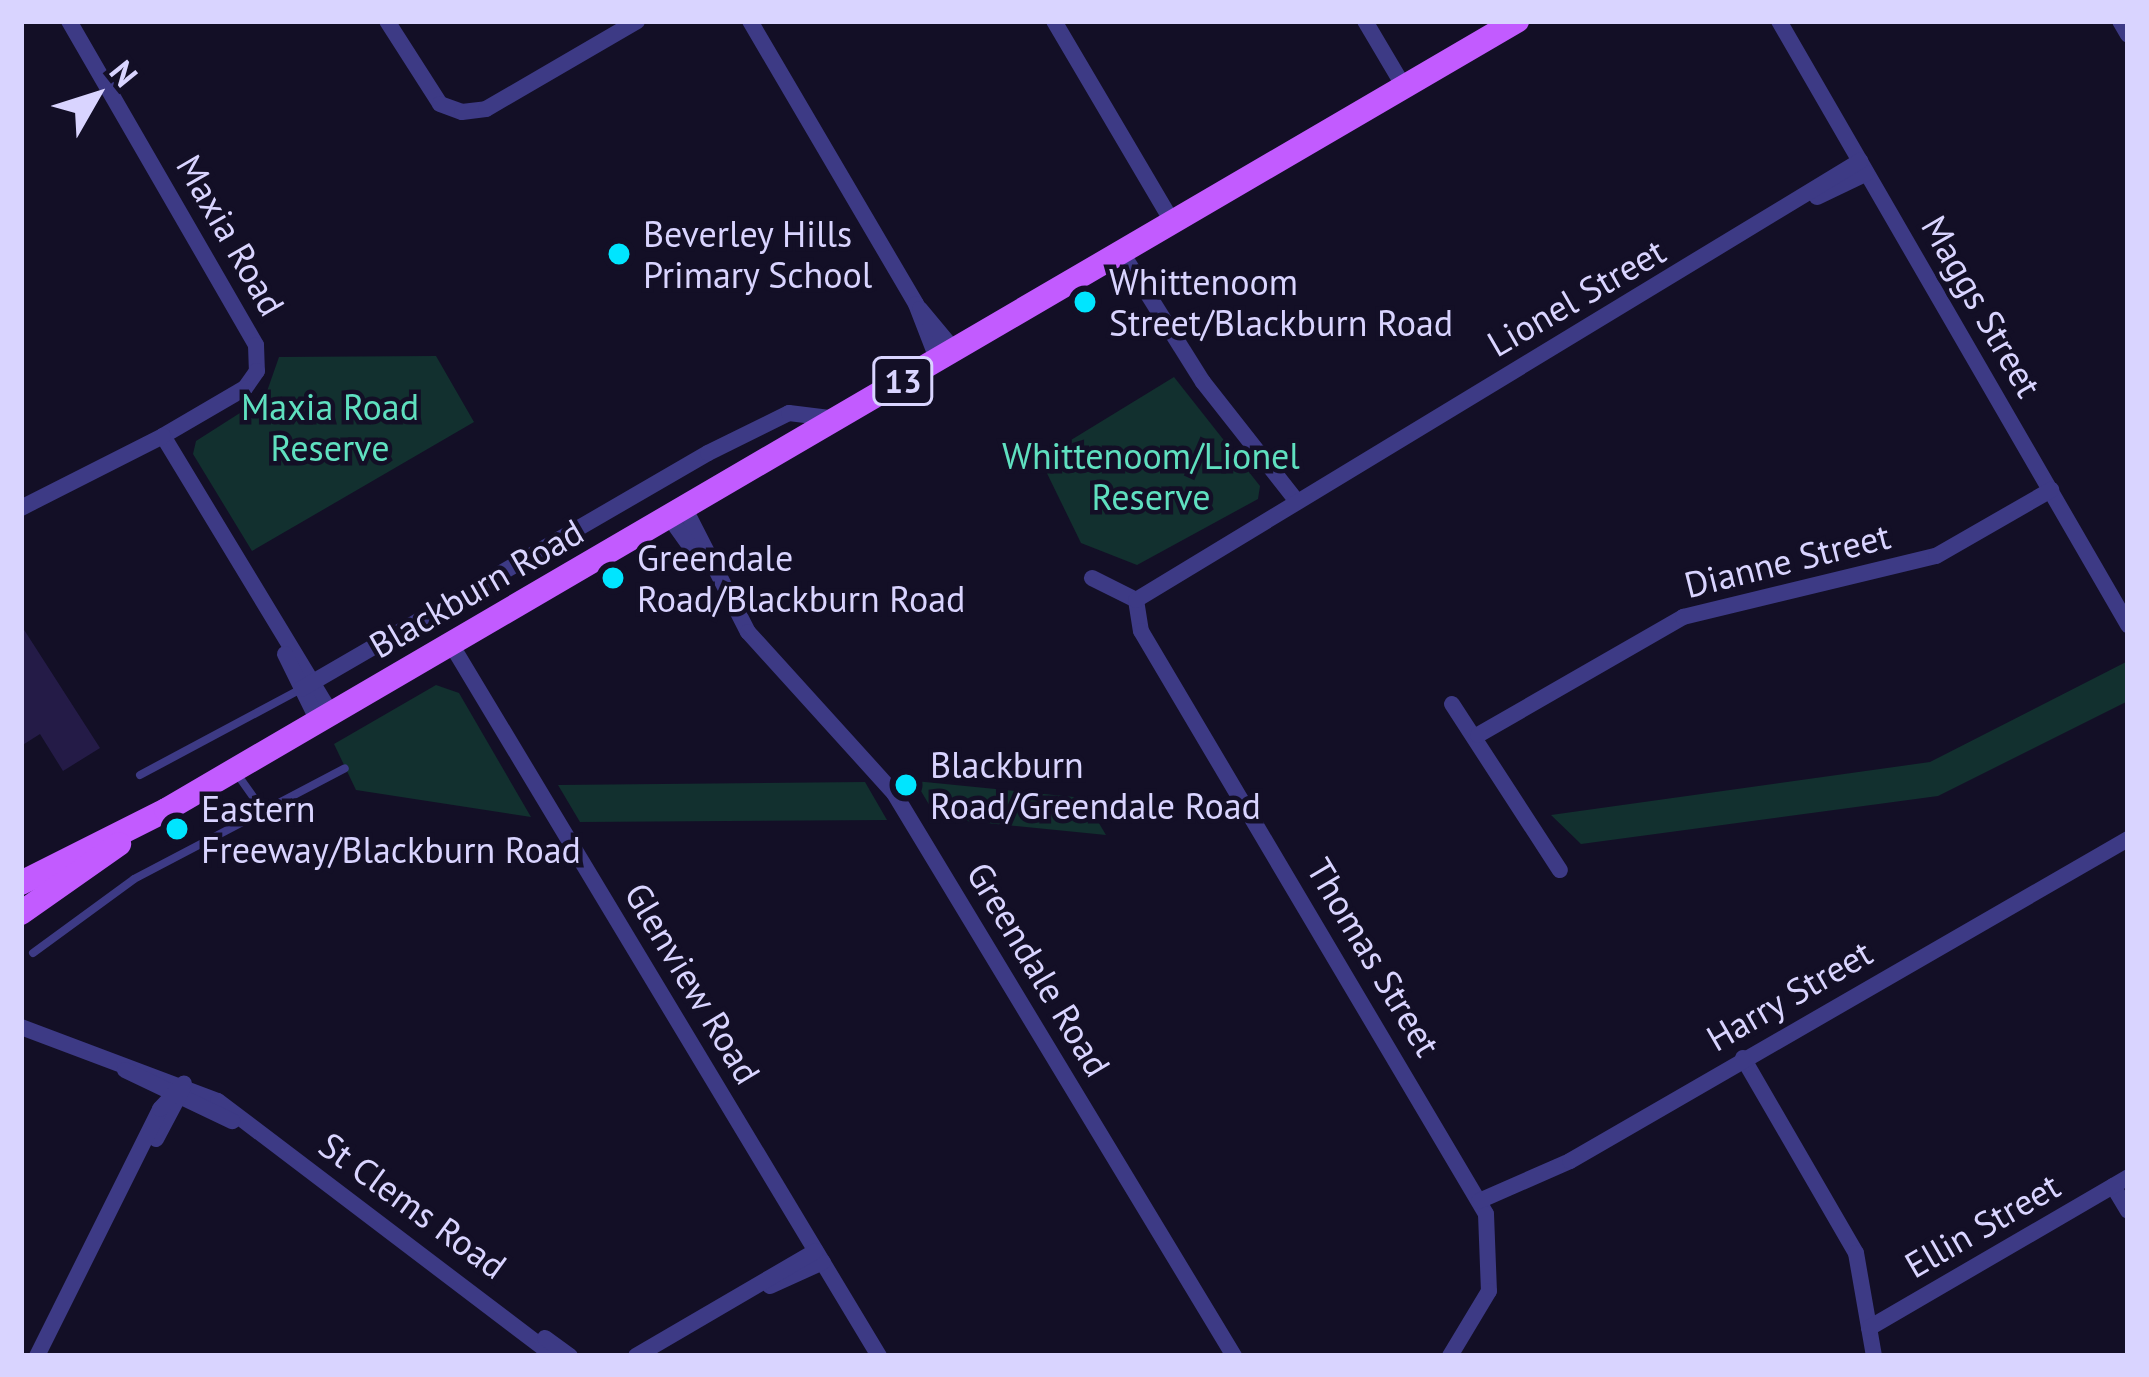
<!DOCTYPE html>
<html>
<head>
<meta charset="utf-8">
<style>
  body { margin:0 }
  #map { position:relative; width:2149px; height:1377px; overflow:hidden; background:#130f26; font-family:"PT Sans",sans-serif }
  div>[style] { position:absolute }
  .green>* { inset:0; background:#12302f }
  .building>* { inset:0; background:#241b47 }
  .lane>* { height:8px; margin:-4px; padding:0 4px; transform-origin:4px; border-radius:4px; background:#3d3a85 }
  .street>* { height:16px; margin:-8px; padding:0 8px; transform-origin:8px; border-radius:8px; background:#3d3a85 }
  .primary>* { height:24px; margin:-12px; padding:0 12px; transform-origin:12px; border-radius:12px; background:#c25bff }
  .dots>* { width:33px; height:33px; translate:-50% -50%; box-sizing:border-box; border:6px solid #130f26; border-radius:50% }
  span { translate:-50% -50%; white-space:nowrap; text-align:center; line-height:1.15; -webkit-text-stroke:9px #130f26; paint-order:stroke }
  .shield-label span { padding:3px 9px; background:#130f26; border:3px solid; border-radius:9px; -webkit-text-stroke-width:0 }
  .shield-label { font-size:33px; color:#d9d4ff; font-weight:700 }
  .poi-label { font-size:36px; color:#d9d4ff }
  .left { translate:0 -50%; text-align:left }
  .street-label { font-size:36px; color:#d9d4ff }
  .park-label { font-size:36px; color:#5fe0c0 }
  .frame { position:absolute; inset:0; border:24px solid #d9d4ff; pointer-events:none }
  .north { position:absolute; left:36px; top:36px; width:120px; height:120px; -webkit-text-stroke:9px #130f26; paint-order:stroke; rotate:51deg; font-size:33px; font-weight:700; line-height:48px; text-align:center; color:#d9d4ff }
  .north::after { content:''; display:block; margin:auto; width:42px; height:54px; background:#d9d4ff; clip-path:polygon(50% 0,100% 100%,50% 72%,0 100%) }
</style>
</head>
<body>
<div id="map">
  <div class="green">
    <i style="clip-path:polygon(436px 356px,474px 422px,252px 551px,193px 454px,196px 441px,265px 397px,279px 357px)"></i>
    <i style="clip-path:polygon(1174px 377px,1260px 486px,1258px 499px,1137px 565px,1081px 543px,1040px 459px)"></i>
    <i style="clip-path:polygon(2126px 662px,2128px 701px,1938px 796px,1581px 844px,1551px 815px,1930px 762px)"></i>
    <i style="clip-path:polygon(436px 685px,459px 693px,531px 817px,356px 790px,334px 744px)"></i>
    <i style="clip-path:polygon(915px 781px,1084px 798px,1106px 835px,937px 818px)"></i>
    <i style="clip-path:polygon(865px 782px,887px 820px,580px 822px,558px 785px)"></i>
  </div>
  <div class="building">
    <i style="clip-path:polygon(21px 625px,100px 748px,63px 771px,40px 734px,21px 746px)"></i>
  </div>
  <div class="lane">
    <i style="left:237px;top:774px;width:47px;rotate:54.6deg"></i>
    <i style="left:140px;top:775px;width:183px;rotate:-28.1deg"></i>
    <i style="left:33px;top:953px;width:125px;rotate:-36.2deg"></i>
    <i style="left:134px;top:879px;width:238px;rotate:-27.7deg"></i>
  </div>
  <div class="street">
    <i style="left:69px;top:21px;width:374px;rotate:60deg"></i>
    <i style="left:256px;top:345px;width:26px;rotate:88deg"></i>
    <i style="left:257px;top:371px;width:21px;rotate:125deg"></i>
    <i style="left:245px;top:388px;width:95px;rotate:149.7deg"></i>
    <i style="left:163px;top:436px;width:324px;rotate:58.8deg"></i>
    <i style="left:387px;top:21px;width:98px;rotate:57.4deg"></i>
    <i style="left:440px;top:104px;width:23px;rotate:20deg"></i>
    <i style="left:462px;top:112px;width:24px;rotate:-7deg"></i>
    <i style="left:486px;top:109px;width:175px;rotate:-30.2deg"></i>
    <i style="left:750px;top:21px;width:328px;rotate:59.6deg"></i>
    <i style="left:916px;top:304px;width:61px;rotate:68.9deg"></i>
    <i style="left:1054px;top:21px;width:234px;rotate:59.5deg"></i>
    <i style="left:1365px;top:21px;width:77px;rotate:59.4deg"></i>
    <i style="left:1779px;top:21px;width:698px;rotate:59.98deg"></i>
    <i style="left:2120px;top:21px;width:16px;rotate:60deg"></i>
    <i style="left:1817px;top:197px;width:55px;rotate:-25.6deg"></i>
    <i style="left:1122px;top:253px;width:152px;rotate:57.9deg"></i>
    <i style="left:1203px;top:382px;width:150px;rotate:51.8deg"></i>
    <i style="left:920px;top:309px;width:55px;rotate:50.2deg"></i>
    <i style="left:21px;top:508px;width:159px;rotate:-26.9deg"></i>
    <i style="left:685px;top:509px;width:138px;rotate:62.9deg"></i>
    <i style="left:748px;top:632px;width:217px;rotate:47.8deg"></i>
    <i style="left:894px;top:793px;width:658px;rotate:58.87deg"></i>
    <i style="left:670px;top:518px;width:52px;rotate:54.5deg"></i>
    <i style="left:1092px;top:578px;width:49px;rotate:26.6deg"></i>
    <i style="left:1136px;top:600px;width:31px;rotate:81deg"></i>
    <i style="left:1141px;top:631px;width:677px;rotate:59.38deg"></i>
    <i style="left:1486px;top:1214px;width:77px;rotate:87.8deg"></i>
    <i style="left:1489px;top:1291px;width:76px;rotate:121deg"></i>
    <i style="left:1136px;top:600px;width:847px;rotate:-31.23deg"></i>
    <i style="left:451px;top:644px;width:831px;rotate:58.99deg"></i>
    <i style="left:285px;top:654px;width:75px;rotate:63.8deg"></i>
    <i style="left:301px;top:689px;width:470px;rotate:-30.1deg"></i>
    <i style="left:708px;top:453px;width:90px;rotate:-26.3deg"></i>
    <i style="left:789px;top:413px;width:49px;rotate:7deg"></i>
    <i style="left:1452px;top:704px;width:198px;rotate:57deg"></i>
    <i style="left:1478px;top:735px;width:237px;rotate:-29.9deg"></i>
    <i style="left:1683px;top:617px;width:260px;rotate:-13.6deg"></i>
    <i style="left:1936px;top:556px;width:133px;rotate:-29.9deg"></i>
    <i style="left:21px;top:1027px;width:210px;rotate:20.6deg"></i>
    <i style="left:218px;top:1101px;width:422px;rotate:37.2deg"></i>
    <i style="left:1743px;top:1058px;width:225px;rotate:59.9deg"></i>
    <i style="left:1856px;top:1253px;width:105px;rotate:80.1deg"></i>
    <i style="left:125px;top:1070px;width:119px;rotate:25.5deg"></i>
    <i style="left:156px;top:1139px;width:58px;rotate:-62.1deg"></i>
    <i style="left:2113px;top:1186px;width:29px;rotate:59deg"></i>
    <i style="left:1479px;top:1201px;width:99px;rotate:-23.7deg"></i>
    <i style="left:1570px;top:1161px;width:644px;rotate:-29.99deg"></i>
    <i style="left:770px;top:1286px;width:58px;rotate:-24.4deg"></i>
    <i style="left:1869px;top:1328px;width:300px;rotate:-30.2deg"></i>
    <i style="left:545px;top:1338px;width:31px;rotate:36deg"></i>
    <i style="left:37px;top:1356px;width:276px;rotate:-63.5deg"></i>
    <i style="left:160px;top:1109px;width:35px;rotate:-47deg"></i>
    <i style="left:636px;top:1356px;width:208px;rotate:-30.3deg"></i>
  </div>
  <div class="primary">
    <i style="left:21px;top:883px;width:162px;rotate:-26.7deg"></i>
    <i style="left:166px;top:810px;width:1565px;rotate:-30.29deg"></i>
    <i style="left:21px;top:913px;width:120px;rotate:-35.1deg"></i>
  </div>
  <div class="dots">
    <i style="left:619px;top:254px;background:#00e5ff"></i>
    <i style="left:1085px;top:302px;background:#00e5ff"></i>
    <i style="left:613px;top:578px;background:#00e5ff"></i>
    <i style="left:906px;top:785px;background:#00e5ff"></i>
    <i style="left:177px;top:829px;background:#00e5ff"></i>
  </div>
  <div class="shield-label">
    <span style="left:903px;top:381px">13</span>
  </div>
  <div class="poi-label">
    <span class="left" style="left:643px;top:254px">Beverley Hills<br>Primary School</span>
    <span class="left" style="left:1109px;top:302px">Whittenoom<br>Street/Blackburn Road</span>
    <span class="left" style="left:637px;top:578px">Greendale<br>Road/Blackburn Road</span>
    <span class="left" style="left:930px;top:785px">Blackburn<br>Road/Greendale Road</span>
    <span class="left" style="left:201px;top:829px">Eastern<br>Freeway/Blackburn Road</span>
  </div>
  <div class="street-label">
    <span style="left:231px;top:235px;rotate:60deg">Maxia Road</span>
    <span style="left:1576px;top:297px;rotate:-30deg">Lionel Street</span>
    <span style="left:1982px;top:306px;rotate:60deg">Maggs Street</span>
    <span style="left:1787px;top:560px;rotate:-14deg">Dianne Street</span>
    <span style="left:476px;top:588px;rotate:-30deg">Blackburn Road</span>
    <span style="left:1374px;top:957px;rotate:59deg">Thomas Street</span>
    <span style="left:1039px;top:969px;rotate:59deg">Greendale Road</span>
    <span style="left:693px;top:983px;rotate:59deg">Glenview Road</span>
    <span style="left:1789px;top:995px;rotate:-30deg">Harry Street</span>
    <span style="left:413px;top:1205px;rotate:36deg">St Clems Road</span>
    <span style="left:1982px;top:1225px;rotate:-30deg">Ellin Street</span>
  </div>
  <div class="park-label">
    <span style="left:330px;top:427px">Maxia Road<br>Reserve</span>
    <span style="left:1151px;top:476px">Whittenoom/Lionel<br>Reserve</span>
  </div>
  <div class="frame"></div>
  <div class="north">N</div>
</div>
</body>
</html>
